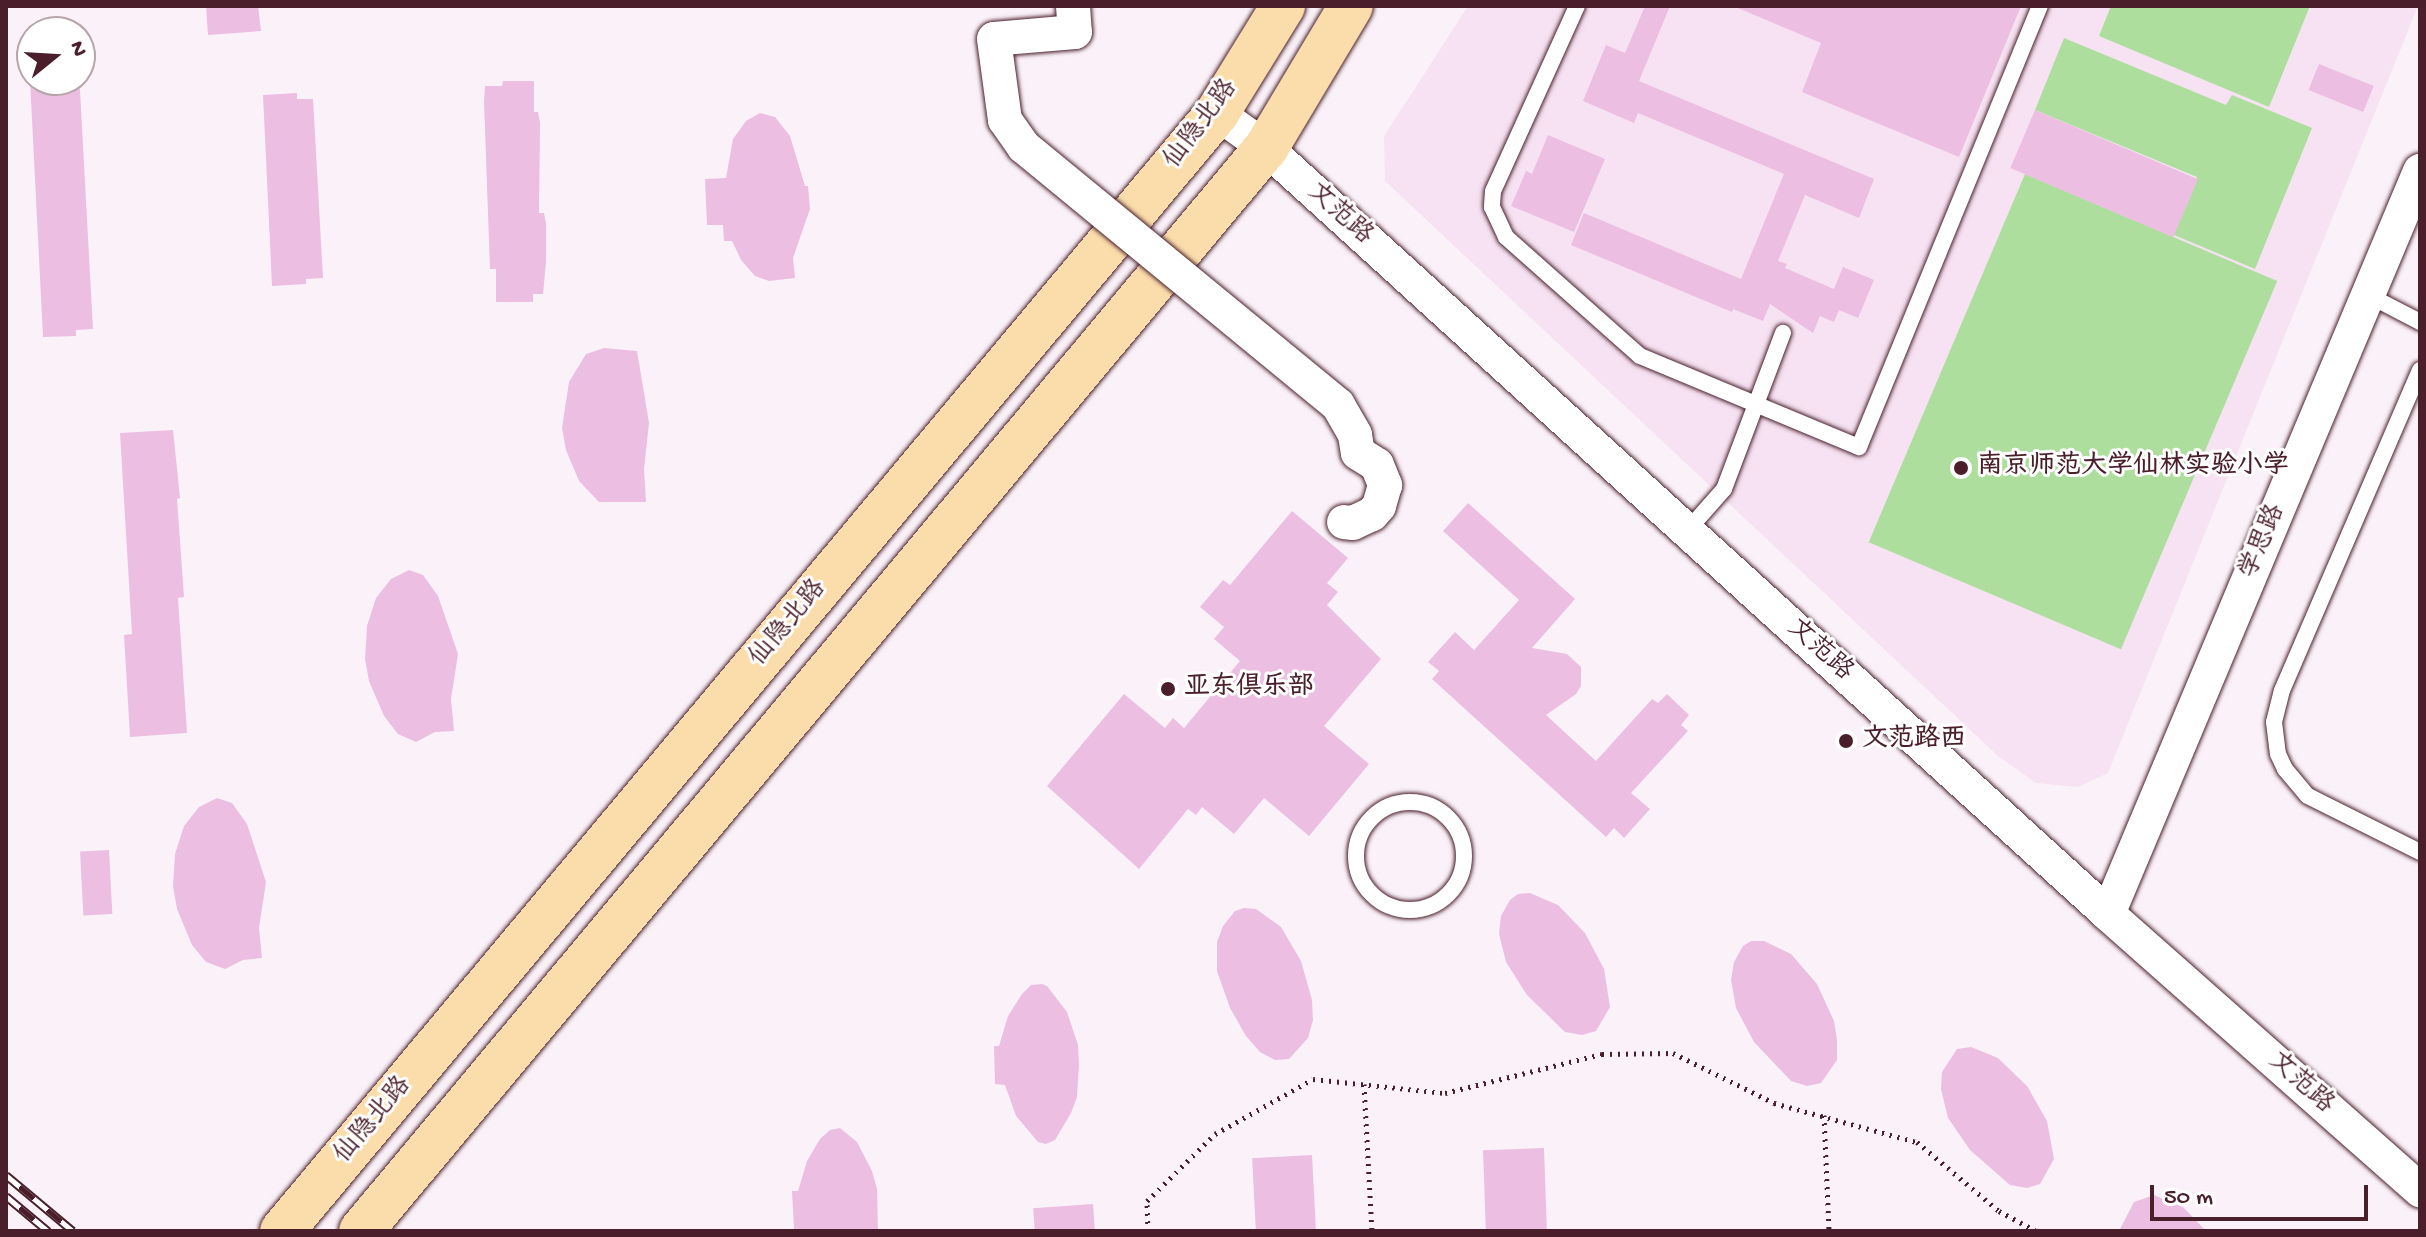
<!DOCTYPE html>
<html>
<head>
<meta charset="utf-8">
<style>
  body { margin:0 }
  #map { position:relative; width:2426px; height:1237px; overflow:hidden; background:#fbf2f9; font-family:"Gochi Hand","LXGW WenKai TC",sans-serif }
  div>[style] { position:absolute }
  .built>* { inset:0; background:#f6e2f2 }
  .green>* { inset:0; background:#aede9e; transform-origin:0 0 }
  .building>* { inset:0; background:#ecbee2; transform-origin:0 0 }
  .path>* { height:5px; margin-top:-2.5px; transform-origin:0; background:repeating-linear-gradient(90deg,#4a1f2b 0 2px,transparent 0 8px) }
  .roads { filter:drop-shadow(0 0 2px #4a1f2b) drop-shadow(0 0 2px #4a1f2b) }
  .lane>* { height:16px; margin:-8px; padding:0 8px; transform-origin:8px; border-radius:8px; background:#fff }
  .lane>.ring { margin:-8px; padding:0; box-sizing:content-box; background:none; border:16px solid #fff; border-radius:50% }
  .street>* { height:34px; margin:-17px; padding:0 17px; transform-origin:17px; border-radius:17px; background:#fff }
  .primary>* { height:44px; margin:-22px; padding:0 22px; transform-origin:22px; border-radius:22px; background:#fbddab }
  .rail>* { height:9px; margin-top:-4.5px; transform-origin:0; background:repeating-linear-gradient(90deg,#fff 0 18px,#4a1f2b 0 36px); box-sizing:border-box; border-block:2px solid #4a1f2b }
  .bridges { filter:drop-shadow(0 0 2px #4a1f2b) drop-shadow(0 0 2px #4a1f2b) }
  .street-bridge>* { height:34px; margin:-17px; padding:0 17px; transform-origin:17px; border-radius:17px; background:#fff }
  .dots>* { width:22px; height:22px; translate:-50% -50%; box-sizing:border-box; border:4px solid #fff; border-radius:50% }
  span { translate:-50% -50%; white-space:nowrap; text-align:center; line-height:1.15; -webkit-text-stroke:6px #fff; paint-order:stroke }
  .street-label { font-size:26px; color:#4a1f2b }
  .poi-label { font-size:26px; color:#4a1f2b; font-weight:700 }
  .left { translate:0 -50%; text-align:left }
  .frame { position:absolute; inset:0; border:8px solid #4a1f2b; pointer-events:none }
  .north { position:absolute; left:16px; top:16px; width:80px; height:80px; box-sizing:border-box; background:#fff; border:2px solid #b7a5aa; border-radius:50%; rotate:72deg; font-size:22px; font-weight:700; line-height:32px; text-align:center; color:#4a1f2b }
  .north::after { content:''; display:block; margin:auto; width:28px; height:36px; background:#4a1f2b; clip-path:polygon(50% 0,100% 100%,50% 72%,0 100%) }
  .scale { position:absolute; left:2150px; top:1185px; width:218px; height:36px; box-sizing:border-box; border:4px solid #4a1f2b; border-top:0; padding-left:10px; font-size:24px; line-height:28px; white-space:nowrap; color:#4a1f2b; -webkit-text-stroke:6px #fff; paint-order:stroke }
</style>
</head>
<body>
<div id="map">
  <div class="built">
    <i style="clip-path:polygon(1468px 6px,2418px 6px,2108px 773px,2078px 787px,2036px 783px,1998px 756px,1385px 181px,1384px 136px)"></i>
  </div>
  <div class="green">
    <i style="clip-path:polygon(2111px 6px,2310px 6px,2269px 107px,2099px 36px)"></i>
    <i style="clip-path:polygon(2064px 38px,2226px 105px,2232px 95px,2312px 128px,2255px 269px,2174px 235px,2197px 177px,2035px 110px)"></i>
    <i style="left:2025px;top:174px;width:274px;height:400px;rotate:23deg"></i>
  </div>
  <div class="building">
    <i style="clip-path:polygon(206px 6px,258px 6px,261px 31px,208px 35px)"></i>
    <i style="clip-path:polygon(1645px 6px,1670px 6px,1639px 81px,1874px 179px,1859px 218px,1805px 195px,1778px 261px,1787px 264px,1785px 268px,1834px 289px,1843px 267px,1874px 280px,1858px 318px,1839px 310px,1834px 322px,1820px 316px,1813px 333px,1770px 304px,1763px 321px,1733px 309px,1732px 312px,1571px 245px,1584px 213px,1741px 279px,1784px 174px,1638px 113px,1634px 123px,1583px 101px,1606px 45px,1625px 53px)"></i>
    <i style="clip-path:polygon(1733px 6px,2021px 6px,1959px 157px,1802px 92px,1821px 43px)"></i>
    <i style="left:2319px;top:64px;width:59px;height:28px;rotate:22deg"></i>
    <i style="clip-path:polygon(30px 80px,77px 80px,80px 90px,93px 329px,76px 330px,76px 336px,43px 337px)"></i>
    <i style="clip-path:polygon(503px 81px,534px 81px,534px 112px,538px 112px,540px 123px,539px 213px,544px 213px,546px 224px,546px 262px,543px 294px,533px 294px,533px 302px,496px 302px,496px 269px,490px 269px,484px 102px,485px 86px,502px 86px)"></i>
    <i style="clip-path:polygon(297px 93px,297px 99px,313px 99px,323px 278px,306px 279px,306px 284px,272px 286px,263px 95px)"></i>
    <i style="left:2035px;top:110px;width:177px;height:63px;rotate:23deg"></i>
    <i style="clip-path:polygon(760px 113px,775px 117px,790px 136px,805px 186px,808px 186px,810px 209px,793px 258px,795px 278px,769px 281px,755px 276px,741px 260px,732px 241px,724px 241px,723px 225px,707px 225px,705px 179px,726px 178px,733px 139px,746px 121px)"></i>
    <i style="clip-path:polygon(1548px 135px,1605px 159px,1574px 232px,1511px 206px,1526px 171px,1532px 174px)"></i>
    <i style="clip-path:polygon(604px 348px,637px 351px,649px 423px,644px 469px,646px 502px,599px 502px,579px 481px,566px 450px,562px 428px,569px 382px,586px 354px)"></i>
    <i style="clip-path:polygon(173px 430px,180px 498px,177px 499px,184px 597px,178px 598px,187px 733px,130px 737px,124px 635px,132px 634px,120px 433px)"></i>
    <i style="clip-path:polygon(1468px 503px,1575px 599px,1532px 648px,1567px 654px,1581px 667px,1581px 686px,1576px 694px,1546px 715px,1596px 761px,1652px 699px,1658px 703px,1667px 694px,1689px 715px,1681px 725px,1688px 731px,1631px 793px,1650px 809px,1624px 838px,1614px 828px,1606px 837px,1432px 679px,1439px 671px,1428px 662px,1455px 632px,1474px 650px,1519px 600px,1443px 531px)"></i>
    <i style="clip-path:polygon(1292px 511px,1348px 558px,1327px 583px,1338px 592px,1327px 605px,1381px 659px,1324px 726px,1369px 764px,1309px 836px,1264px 798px,1234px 834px,1202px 807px,1196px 815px,1188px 809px,1139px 869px,1047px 786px,1124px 694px,1165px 728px,1173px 718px,1184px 728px,1240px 661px,1214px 639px,1224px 627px,1200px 607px,1223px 580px,1230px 585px)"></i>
    <i style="clip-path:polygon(409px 570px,423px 575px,438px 596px,458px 654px,451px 699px,454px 731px,435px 732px,416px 742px,398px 734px,384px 716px,369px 681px,365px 659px,367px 626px,376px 598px,391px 579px)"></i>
    <i style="clip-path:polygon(217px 798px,232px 803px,247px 824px,266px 882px,259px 928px,262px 958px,243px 960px,225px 969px,206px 962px,192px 945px,177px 909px,173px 886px,175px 854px,184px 826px,199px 807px)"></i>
    <i style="left:109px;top:850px;width:64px;height:29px;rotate:87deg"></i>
    <i style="clip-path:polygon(1530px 893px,1558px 905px,1585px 933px,1604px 969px,1610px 1007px,1596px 1031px,1582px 1035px,1565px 1032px,1527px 995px,1506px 962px,1499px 934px,1501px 916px,1510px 900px,1518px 894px)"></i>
    <i style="clip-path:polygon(1244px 908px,1256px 909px,1281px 927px,1301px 961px,1312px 1000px,1313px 1020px,1308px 1038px,1289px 1059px,1275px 1060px,1260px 1052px,1246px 1036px,1230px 1008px,1217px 971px,1217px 942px,1223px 926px,1235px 911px)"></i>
    <i style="clip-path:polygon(1751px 941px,1764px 941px,1791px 954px,1817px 984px,1834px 1021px,1837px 1040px,1837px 1060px,1821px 1083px,1807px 1086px,1791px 1081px,1754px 1042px,1736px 1008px,1731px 980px,1734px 962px,1743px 946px)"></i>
    <i style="clip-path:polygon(1042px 984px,1047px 986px,1067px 1012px,1078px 1045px,1079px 1064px,1077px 1097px,1071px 1113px,1055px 1140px,1046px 1144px,1038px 1142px,1016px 1116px,1005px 1085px,995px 1084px,994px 1046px,999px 1046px,1008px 1016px,1022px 994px,1031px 985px)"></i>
    <i style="clip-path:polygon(1971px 1047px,1998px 1058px,2027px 1086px,2047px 1121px,2054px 1159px,2040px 1184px,2027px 1188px,2010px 1185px,1970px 1150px,1948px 1118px,1941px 1089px,1942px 1072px,1957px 1049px)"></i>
    <i style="clip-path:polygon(840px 1128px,857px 1142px,872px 1171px,877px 1189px,878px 1231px,794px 1229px,792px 1191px,798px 1191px,807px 1161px,820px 1139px,830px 1130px)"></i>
    <i style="left:1544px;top:1148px;width:83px;height:61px;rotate:88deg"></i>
    <i style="left:1312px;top:1155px;width:76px;height:60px;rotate:87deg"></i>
    <i style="clip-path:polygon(2154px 1195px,2183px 1207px,2206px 1231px,2119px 1231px,2134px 1202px)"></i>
    <i style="left:1093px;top:1204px;width:27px;height:60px;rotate:86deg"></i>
  </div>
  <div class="path">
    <i style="left:1364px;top:1084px;width:147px;rotate:86.9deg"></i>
    <i style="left:1824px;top:1115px;width:116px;rotate:87.5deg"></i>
    <i style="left:1148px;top:1231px;width:30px;rotate:-92deg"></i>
    <i style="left:1147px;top:1201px;width:95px;rotate:-44.6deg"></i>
    <i style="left:1215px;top:1134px;width:112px;rotate:-29.3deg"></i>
    <i style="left:1313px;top:1079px;width:133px;rotate:6.1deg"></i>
    <i style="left:1445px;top:1093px;width:162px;rotate:-14deg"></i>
    <i style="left:1602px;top:1054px;width:71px;rotate:-0.8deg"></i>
    <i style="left:1673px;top:1053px;width:113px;rotate:26.3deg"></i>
    <i style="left:1774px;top:1103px;width:148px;rotate:15.3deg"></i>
    <i style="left:1917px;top:1142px;width:107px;rotate:40.1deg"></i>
    <i style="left:1999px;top:1211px;width:42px;rotate:28.4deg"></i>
  </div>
  <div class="roads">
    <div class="lane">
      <i style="left:1577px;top:6px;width:203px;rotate:114.4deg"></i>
      <i style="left:1493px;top:191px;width:16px;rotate:94deg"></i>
      <i style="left:1492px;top:207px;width:33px;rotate:65deg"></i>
      <i style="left:1506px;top:237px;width:179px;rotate:41.6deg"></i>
      <i style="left:1640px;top:356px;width:237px;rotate:22.6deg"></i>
      <i style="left:1859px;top:447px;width:477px;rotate:-67.7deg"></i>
      <i style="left:2368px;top:295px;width:59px;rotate:27.4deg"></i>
      <i style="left:2420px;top:370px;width:348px;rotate:113.3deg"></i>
      <i style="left:2282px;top:690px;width:33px;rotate:104deg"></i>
      <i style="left:2274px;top:722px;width:32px;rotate:83deg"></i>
      <i style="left:2278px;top:754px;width:17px;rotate:65deg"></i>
      <i style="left:2285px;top:769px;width:35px;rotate:50deg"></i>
      <i style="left:2308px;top:796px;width:125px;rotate:26.6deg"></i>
      <i style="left:1687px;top:531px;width:56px;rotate:-48.6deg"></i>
      <i style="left:1724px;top:489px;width:167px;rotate:-69.3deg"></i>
      <i class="ring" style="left:1356px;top:802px;width:92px;height:92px"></i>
    </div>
    <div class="street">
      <i style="left:1217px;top:113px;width:60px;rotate:35.5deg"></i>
      <i style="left:1266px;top:148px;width:1138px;rotate:42.29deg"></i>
      <i style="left:2108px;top:914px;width:417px;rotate:41.5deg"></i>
      <i style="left:2108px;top:914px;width:806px;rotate:-67.22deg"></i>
    </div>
    <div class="primary">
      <i style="left:282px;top:1231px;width:1457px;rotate:-50.09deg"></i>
      <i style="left:1217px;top:113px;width:126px;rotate:-58.3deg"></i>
      <i style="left:361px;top:1231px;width:1411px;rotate:-50.12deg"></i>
      <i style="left:1266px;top:148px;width:165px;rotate:-59.1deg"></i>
    </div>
  </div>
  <div class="rail">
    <i style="left:6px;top:1175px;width:87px;rotate:39.9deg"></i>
    <i style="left:6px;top:1196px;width:55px;rotate:39.8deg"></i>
  </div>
  <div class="bridges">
    <div class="street-bridge">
      <i style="left:1073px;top:6px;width:26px;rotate:86deg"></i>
      <i style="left:1075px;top:32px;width:81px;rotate:175.1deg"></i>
      <i style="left:994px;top:39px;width:82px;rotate:82.3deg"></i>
      <i style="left:1005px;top:120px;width:33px;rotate:55deg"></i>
      <i style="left:1024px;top:147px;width:406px;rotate:39.4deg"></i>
      <i style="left:1338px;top:405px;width:34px;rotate:60deg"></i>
      <i style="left:1355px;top:435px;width:18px;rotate:81deg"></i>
      <i style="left:1358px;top:453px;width:22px;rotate:32deg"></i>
      <i style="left:1377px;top:465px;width:22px;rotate:68deg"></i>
      <i style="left:1385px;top:485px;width:22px;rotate:106deg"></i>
      <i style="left:1379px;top:506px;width:11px;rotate:131deg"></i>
      <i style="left:1372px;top:514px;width:21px;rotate:155deg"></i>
      <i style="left:1353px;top:523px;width:9px;rotate:-174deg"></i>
    </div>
  </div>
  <div class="dots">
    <i style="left:1961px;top:468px;background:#4a1f2b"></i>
    <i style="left:1168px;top:689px;background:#4a1f2b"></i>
    <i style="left:1846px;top:741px;background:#4a1f2b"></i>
  </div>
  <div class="street-label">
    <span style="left:1202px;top:125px;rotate:-53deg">仙隐北路</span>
    <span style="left:1339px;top:215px;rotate:42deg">文范路</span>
    <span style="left:2264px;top:542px;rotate:-67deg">学思路</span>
    <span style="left:789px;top:624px;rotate:-50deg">仙隐北路</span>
    <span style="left:1819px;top:651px;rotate:42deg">文范路</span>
    <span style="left:2300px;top:1084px;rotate:42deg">文范路</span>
    <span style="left:374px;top:1121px;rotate:-50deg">仙隐北路</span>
  </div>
  <div class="poi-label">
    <span class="left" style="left:1977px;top:468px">南京师范大学仙林实验小学</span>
    <span class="left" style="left:1184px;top:689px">亚东俱乐部</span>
    <span class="left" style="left:1862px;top:741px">文范路西</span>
  </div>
  <div class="frame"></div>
  <div class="north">N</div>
  <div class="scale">50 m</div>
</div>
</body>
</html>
